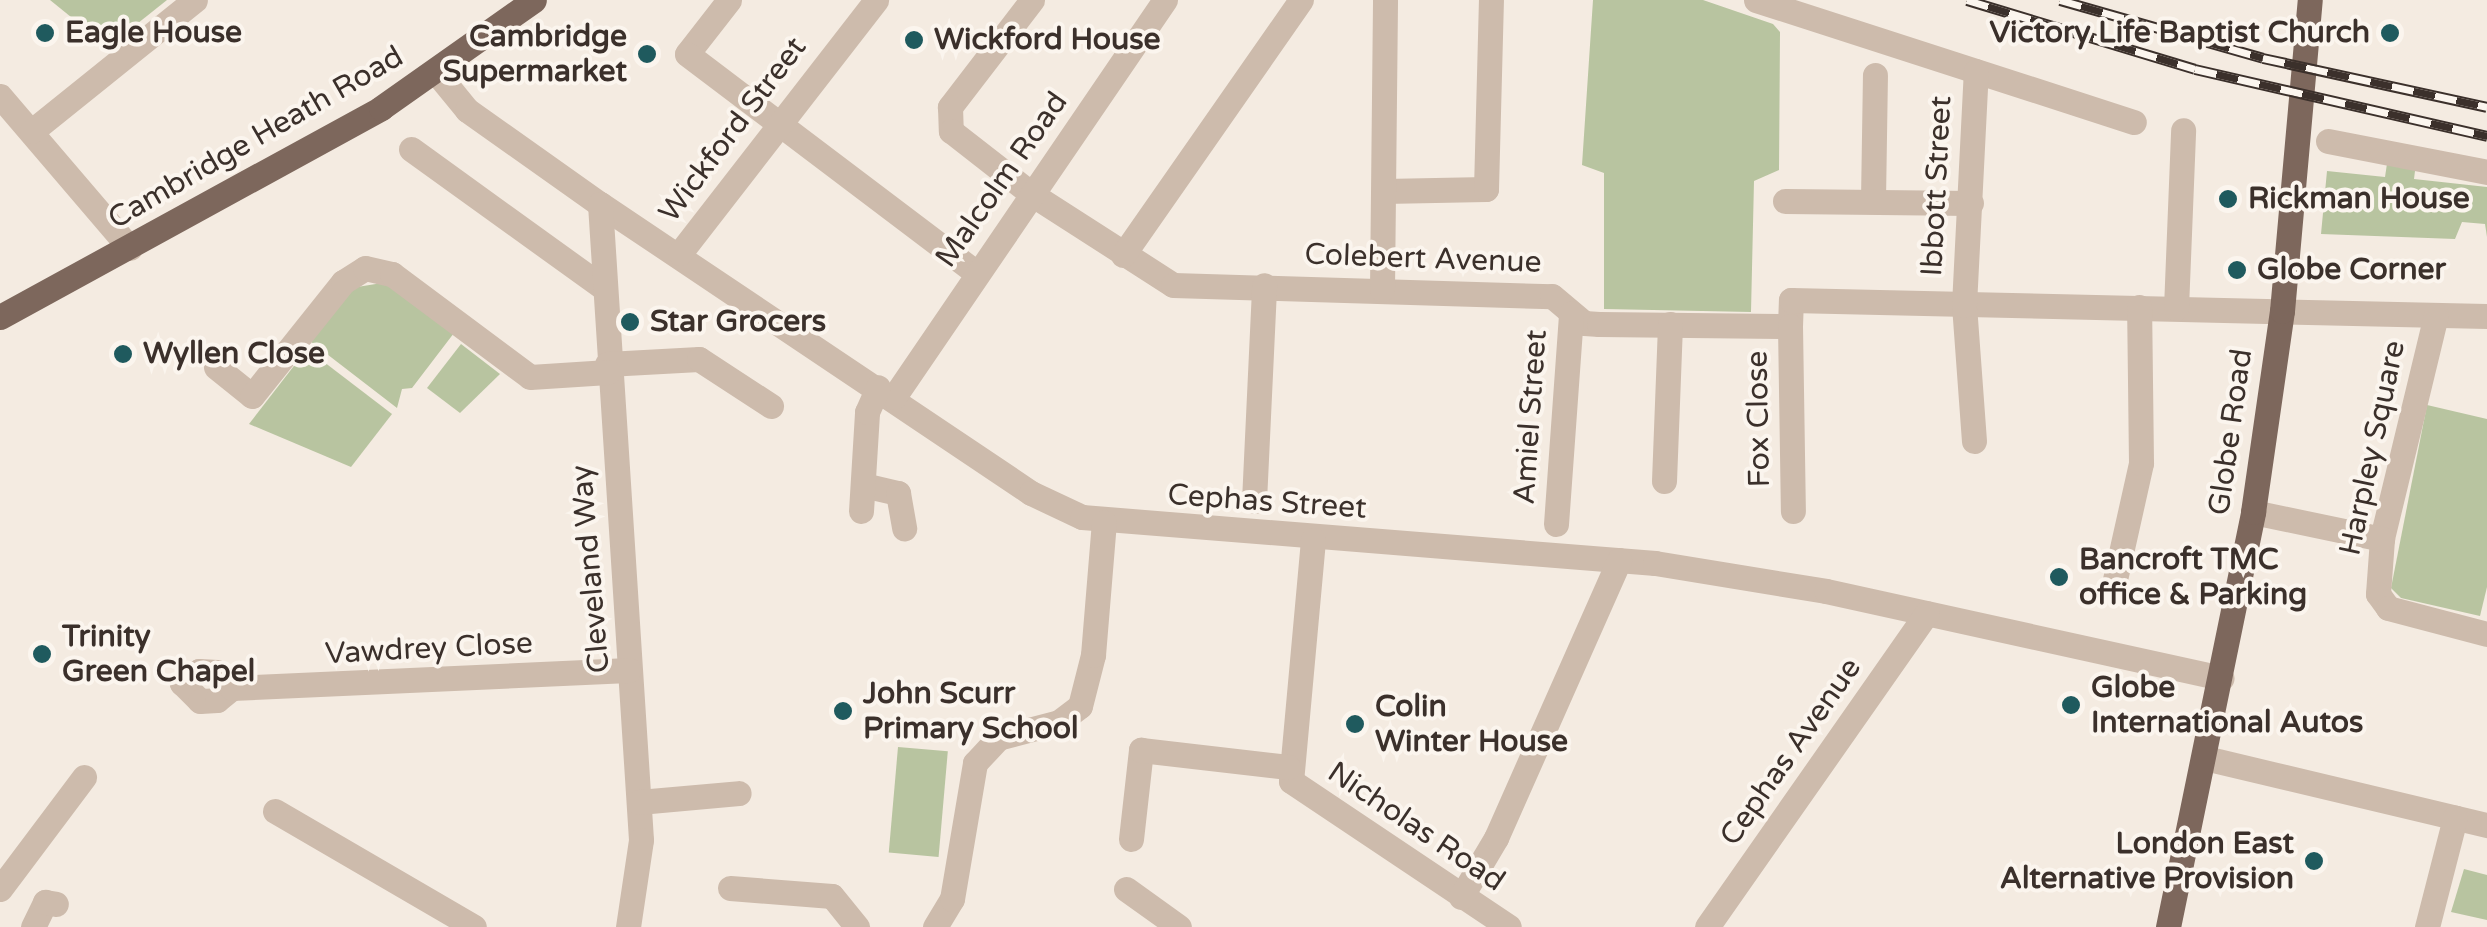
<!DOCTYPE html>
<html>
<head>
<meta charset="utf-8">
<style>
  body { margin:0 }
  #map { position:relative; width:2487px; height:927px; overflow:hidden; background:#f4ebe1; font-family:"Varela Round",sans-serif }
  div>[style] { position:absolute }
  .green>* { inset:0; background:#b8c4a0; transform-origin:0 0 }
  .minor>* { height:25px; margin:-12.5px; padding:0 12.5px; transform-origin:12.5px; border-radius:12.5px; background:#cdbbac }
  .major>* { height:25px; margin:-12.5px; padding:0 12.5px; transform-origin:12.5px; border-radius:12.5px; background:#7d675c }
  .rail>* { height:11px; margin-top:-5.5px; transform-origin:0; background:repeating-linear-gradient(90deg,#fbf5ee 0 22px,#3b302b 0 44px); box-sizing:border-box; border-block:2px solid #3b302b }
  .dots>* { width:28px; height:28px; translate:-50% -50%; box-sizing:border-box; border:5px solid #fbf5ee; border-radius:50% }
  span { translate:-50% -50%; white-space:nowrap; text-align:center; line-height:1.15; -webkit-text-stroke:8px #fbf5ee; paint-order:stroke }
  .poi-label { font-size:30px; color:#3b302b; font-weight:700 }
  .left { translate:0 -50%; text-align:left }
  .right { translate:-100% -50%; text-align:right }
  .street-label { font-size:30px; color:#3b302b }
</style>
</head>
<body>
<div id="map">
  <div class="green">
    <i style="clip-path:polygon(50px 0,167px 0,108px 47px)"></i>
    <i style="clip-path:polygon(1593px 0,1703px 0,1773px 24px,1780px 32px,1779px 170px,1754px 181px,1751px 312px,1604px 309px,1604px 173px,1582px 165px)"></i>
    <i style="clip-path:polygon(2388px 157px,2416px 163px,2414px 179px,2487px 187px,2487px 237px,2485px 224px,2462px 222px,2455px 239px,2321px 234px,2327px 171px,2385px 177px)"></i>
    <i style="clip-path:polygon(388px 282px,454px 333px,412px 388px,402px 389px,397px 408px,310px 341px,351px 288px)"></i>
    <i style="clip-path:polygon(461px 344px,500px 374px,460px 413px,427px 388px)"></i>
    <i style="clip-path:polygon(307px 349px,392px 414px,351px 467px,249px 424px)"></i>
    <i style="clip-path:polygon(2427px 405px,2487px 419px,2487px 587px,2480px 616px,2401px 598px,2391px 588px)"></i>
    <i style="left:898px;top:747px;width:50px;height:106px;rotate:5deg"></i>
    <i style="clip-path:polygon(2464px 869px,2487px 875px,2487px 920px,2451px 912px)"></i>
  </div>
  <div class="minor">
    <i style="left:729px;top:0;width:68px;rotate:127.9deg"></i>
    <i style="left:687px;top:54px;width:363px;rotate:37.1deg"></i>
    <i style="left:1032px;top:0;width:135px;rotate:127.5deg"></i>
    <i style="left:950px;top:107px;width:24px;rotate:88deg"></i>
    <i style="left:951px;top:131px;width:104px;rotate:38deg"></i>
    <i style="left:1033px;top:195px;width:166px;rotate:32.7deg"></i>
    <i style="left:1173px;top:285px;width:379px;rotate:1.7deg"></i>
    <i style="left:1552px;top:296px;width:42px;rotate:40.2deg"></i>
    <i style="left:1584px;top:323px;width:15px;rotate:4deg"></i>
    <i style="left:1599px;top:324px;width:191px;rotate:0.6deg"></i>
    <i style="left:1790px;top:326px;width:26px;rotate:-88deg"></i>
    <i style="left:1791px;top:300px;width:696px;rotate:1.32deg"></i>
    <i style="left:1756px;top:0;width:397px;rotate:17.9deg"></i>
    <i style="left:436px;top:72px;width:49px;rotate:50.8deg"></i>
    <i style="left:467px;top:110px;width:163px;rotate:35.3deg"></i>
    <i style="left:600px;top:204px;width:519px;rotate:33.84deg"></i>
    <i style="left:1031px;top:493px;width:56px;rotate:25.2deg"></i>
    <i style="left:1082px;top:517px;width:575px;rotate:4.59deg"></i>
    <i style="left:1655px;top:563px;width:173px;rotate:9.3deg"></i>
    <i style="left:1826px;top:591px;width:405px;rotate:12.4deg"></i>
    <i style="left:0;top:96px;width:200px;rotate:49.5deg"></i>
    <i style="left:32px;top:131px;width:209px;rotate:-38.8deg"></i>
    <i style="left:2328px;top:141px;width:162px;rotate:11deg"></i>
    <i style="left:411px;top:149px;width:238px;rotate:35.8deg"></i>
    <i style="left:1384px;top:191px;width:102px;rotate:-1.1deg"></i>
    <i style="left:1486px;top:189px;width:189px;rotate:-88.5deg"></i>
    <i style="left:1873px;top:200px;width:125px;rotate:-89.1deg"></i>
    <i style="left:1785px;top:201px;width:186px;rotate:0.6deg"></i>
    <i style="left:600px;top:204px;width:637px;rotate:86.31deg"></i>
    <i style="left:641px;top:840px;width:88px;rotate:98.5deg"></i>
    <i style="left:680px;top:253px;width:320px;rotate:-52.2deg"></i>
    <i style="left:1123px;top:255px;width:311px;rotate:-55.1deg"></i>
    <i style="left:1382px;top:289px;width:289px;rotate:-89.4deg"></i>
    <i style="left:2176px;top:308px;width:178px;rotate:-87.7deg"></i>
    <i style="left:2436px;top:315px;width:230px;rotate:103.6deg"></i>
    <i style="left:2382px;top:539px;width:55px;rotate:94.2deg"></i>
    <i style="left:2378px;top:594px;width:17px;rotate:54deg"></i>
    <i style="left:2388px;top:608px;width:102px;rotate:14.7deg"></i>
    <i style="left:1790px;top:326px;width:185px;rotate:89.1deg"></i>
    <i style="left:607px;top:364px;width:92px;rotate:-3.1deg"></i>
    <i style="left:699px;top:359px;width:86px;rotate:33.1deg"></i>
    <i style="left:216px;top:367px;width:46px;rotate:38.9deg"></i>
    <i style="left:252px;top:396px;width:146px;rotate:-51.4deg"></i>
    <i style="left:343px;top:282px;width:26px;rotate:-32deg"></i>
    <i style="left:365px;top:268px;width:28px;rotate:13deg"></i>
    <i style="left:392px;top:274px;width:172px;rotate:36.7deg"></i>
    <i style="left:530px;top:377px;width:78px;rotate:-3.7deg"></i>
    <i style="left:894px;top:397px;width:481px;rotate:-55.7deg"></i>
    <i style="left:1974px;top:441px;width:136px;rotate:-94.2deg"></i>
    <i style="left:1964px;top:305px;width:234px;rotate:-87.1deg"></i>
    <i style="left:1664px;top:481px;width:157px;rotate:-87.8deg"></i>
    <i style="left:863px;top:485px;width:36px;rotate:13deg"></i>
    <i style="left:898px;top:493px;width:36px;rotate:80deg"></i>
    <i style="left:1254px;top:501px;width:216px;rotate:-87.3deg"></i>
    <i style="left:861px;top:511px;width:99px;rotate:-86.5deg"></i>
    <i style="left:867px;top:412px;width:27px;rotate:-66deg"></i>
    <i style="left:2253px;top:512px;width:132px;rotate:11.8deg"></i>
    <i style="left:1556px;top:524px;width:211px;rotate:-85.9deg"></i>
    <i style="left:1313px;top:540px;width:242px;rotate:95.2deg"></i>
    <i style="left:1291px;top:781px;width:262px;rotate:33.8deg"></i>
    <i style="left:2114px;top:584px;width:124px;rotate:-77.4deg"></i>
    <i style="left:2141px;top:463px;width:156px;rotate:-90.7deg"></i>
    <i style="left:232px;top:688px;width:22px;rotate:-133deg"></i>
    <i style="left:217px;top:672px;width:18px;rotate:-177deg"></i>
    <i style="left:199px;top:671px;width:21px;rotate:145deg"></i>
    <i style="left:182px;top:683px;width:25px;rotate:45deg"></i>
    <i style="left:200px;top:701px;width:17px;rotate:-3deg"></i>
    <i style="left:217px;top:700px;width:19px;rotate:-39deg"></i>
    <i style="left:232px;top:688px;width:397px;rotate:-2.6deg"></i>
    <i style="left:2205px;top:758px;width:290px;rotate:13.4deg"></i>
    <i style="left:639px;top:802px;width:100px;rotate:-5.1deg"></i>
    <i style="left:275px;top:811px;width:230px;rotate:30.2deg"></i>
    <i style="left:1131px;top:839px;width:90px;rotate:-83.6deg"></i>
    <i style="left:1141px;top:750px;width:148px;rotate:6.6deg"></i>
    <i style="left:730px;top:888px;width:102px;rotate:4.5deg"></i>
    <i style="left:832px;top:896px;width:40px;rotate:51deg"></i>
    <i style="left:0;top:889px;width:140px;rotate:-53.1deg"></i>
    <i style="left:1126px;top:889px;width:65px;rotate:35.6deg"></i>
    <i style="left:1461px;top:897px;width:69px;rotate:-59.3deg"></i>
    <i style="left:1496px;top:838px;width:304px;rotate:-66.1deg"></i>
    <i style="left:33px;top:927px;width:28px;rotate:-64deg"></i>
    <i style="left:45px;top:902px;width:11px;rotate:10deg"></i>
    <i style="left:935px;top:927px;width:33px;rotate:-59deg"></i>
    <i style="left:952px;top:899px;width:138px;rotate:-80.4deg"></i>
    <i style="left:975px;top:763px;width:34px;rotate:-47deg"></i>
    <i style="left:998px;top:738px;width:63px;rotate:-14.7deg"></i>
    <i style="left:1059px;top:722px;width:26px;rotate:-37deg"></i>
    <i style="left:1080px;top:706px;width:53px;rotate:-75.7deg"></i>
    <i style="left:1093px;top:655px;width:133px;rotate:-85.3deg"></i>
    <i style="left:1707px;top:927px;width:383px;rotate:-55deg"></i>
    <i style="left:2427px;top:927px;width:113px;rotate:-75.6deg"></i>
  </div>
  <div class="major">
    <i style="left:0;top:317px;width:435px;rotate:-28.7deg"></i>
    <i style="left:381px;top:108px;width:187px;rotate:-35.2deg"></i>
    <i style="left:2168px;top:927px;width:424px;rotate:-78.4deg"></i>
    <i style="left:2253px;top:512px;width:203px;rotate:-81.8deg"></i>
    <i style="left:2282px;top:311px;width:312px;rotate:-84.9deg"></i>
  </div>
  <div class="rail">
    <i style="left:1967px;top:0;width:238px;rotate:16.8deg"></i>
    <i style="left:2195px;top:69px;width:300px;rotate:12.9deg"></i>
    <i style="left:2060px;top:0;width:211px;rotate:15.9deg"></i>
    <i style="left:2263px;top:58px;width:229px;rotate:12.3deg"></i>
  </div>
  <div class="dots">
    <i style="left:45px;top:33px;background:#1f5a5e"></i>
    <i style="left:2390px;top:33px;background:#1f5a5e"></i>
    <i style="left:914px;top:40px;background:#1f5a5e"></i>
    <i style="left:647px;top:54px;background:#1f5a5e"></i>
    <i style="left:2228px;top:199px;background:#1f5a5e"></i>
    <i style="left:2237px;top:270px;background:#1f5a5e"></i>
    <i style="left:630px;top:322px;background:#1f5a5e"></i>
    <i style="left:123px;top:354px;background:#1f5a5e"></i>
    <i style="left:2059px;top:577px;background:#1f5a5e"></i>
    <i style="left:42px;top:654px;background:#1f5a5e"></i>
    <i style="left:2071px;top:705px;background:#1f5a5e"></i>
    <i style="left:843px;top:711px;background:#1f5a5e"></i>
    <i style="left:1355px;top:724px;background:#1f5a5e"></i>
    <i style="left:2314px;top:861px;background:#1f5a5e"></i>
  </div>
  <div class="poi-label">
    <span class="left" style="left:65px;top:33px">Eagle House</span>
    <span class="right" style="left:2370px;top:33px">Victory Life Baptist Church</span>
    <span class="right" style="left:627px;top:54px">Cambridge<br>Supermarket</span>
    <span class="left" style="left:934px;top:40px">Wickford House</span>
    <span class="left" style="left:2248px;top:199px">Rickman House</span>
    <span class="left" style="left:2257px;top:270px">Globe Corner</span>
    <span class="left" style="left:650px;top:322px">Star Grocers</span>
    <span class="left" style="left:143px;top:354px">Wyllen Close</span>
    <span class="left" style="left:2079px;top:577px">Bancroft TMC<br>office &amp; Parking</span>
    <span class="left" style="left:62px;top:654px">Trinity<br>Green Chapel</span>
    <span class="left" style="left:2091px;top:705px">Globe<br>International Autos</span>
    <span class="left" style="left:863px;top:711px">John Scurr<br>Primary School</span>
    <span class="left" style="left:1375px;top:724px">Colin<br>Winter House</span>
    <span class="right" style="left:2294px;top:861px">London East<br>Alternative Provision</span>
  </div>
  <div class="street-label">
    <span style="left:733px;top:130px;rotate:-53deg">Wickford Street</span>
    <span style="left:256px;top:138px;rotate:-30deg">Cambridge Heath Road</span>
    <span style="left:1002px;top:180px;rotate:-55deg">Malcolm Road</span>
    <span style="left:1937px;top:186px;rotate:-87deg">Ibbott Street</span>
    <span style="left:1423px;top:259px;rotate:2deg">Colebert Avenue</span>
    <span style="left:1531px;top:417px;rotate:-86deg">Amiel Street</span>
    <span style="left:1759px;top:419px;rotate:-91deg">Fox Close</span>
    <span style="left:2231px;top:432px;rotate:-82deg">Globe Road</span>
    <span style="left:2373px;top:448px;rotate:-78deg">Harpley Square</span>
    <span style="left:1267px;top:502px;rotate:4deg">Cephas Street</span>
    <span style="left:591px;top:569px;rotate:-95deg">Cleveland Way</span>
    <span style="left:429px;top:649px;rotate:-3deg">Vawdrey Close</span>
    <span style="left:1791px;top:752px;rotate:-55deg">Cephas Avenue</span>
    <span style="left:1416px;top:827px;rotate:34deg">Nicholas Road</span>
  </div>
</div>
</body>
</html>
